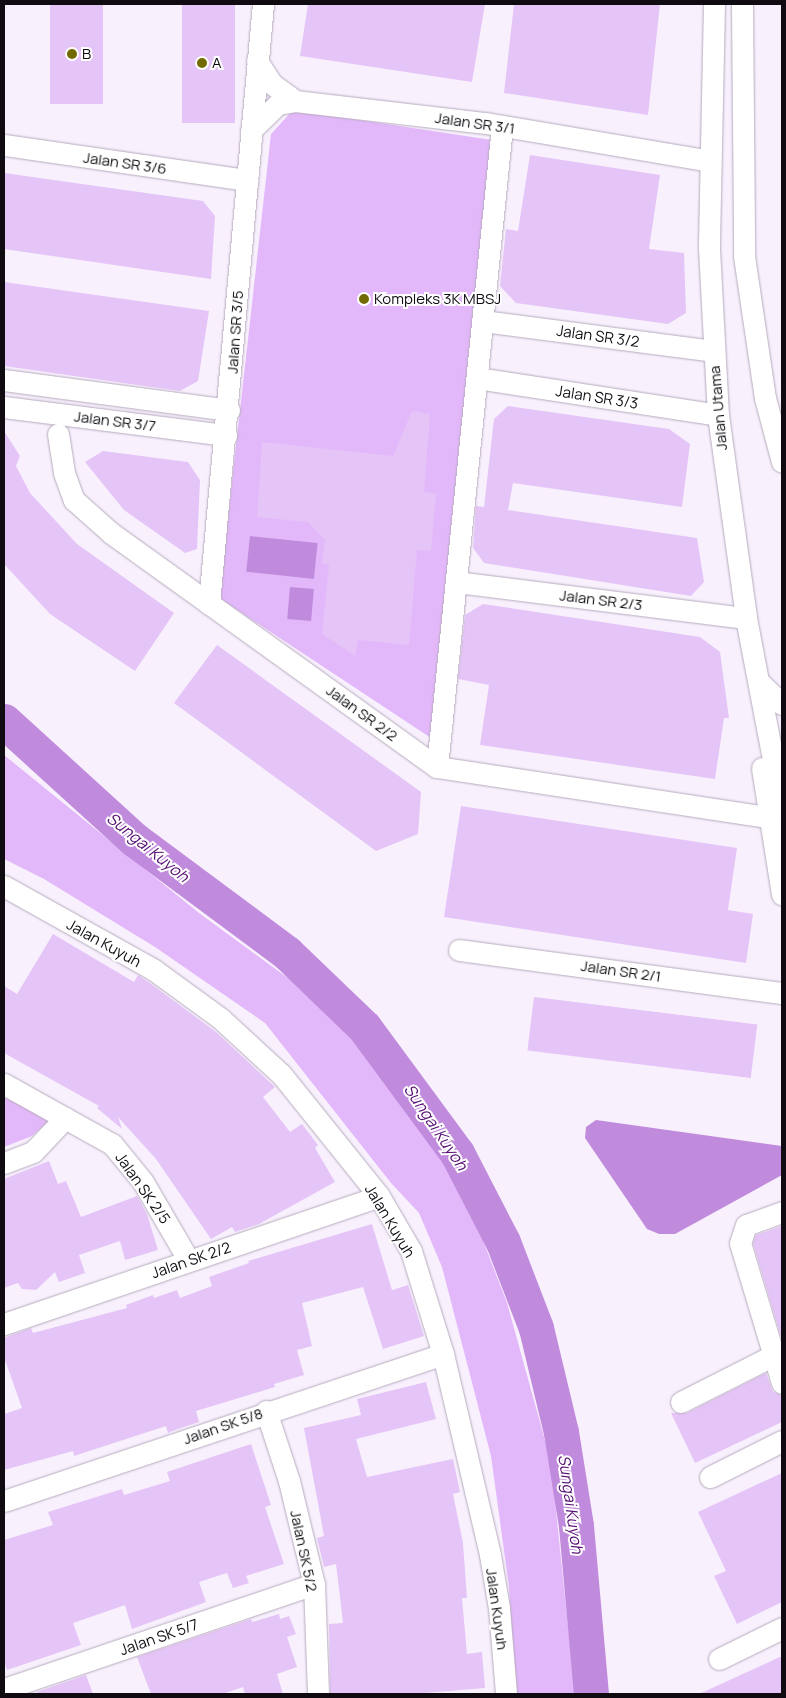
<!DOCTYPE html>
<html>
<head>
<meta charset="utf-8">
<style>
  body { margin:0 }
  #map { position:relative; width:786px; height:1698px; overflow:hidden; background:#f8f1fd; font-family:Manrope,sans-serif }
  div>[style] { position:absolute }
  .green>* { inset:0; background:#e3b8fa }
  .water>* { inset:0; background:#c18bdd; transform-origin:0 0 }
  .river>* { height:35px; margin:-17.5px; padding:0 17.5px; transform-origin:17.5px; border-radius:17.5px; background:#c18bdd }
  .building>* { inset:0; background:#e5c4f7; transform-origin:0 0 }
  .roads { filter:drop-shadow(0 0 1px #b6aabd) drop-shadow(0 0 1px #b6aabd) }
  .minor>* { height:21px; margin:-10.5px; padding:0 10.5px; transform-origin:10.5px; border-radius:10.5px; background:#fff }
  .dots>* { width:14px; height:14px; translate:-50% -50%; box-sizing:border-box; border:2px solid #fff; border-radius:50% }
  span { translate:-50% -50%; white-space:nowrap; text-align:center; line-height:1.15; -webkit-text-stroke:4px #fff; paint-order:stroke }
  .poi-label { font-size:15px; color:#0f0b11 }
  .left { translate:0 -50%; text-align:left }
  .street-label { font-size:15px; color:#0f0b11 }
  .water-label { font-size:16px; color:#571073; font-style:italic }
  .frame { position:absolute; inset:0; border:5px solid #0f0b11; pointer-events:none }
</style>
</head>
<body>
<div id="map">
  <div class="green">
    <i style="clip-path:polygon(293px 110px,492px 140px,431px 738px,219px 598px,271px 134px)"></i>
    <i style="clip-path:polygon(4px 755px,199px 913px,307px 992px,375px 1057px,458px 1175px,507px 1303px,551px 1462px,575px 1694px,515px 1694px,509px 1587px,491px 1456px,442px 1267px,419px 1213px,391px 1183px,265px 1023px,155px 947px,44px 879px,4px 859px)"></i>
    <i style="clip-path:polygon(4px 1092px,51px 1119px,32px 1136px,4px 1147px)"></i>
  </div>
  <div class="water">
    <i style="left:250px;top:536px;width:68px;height:36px;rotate:6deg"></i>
    <i style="left:290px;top:587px;width:24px;height:32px;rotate:5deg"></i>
    <i style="clip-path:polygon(596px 1120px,782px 1146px,782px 1175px,675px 1234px,659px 1234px,647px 1229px,585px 1138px,586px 1127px)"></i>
  </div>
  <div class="river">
    <i style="left:4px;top:721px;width:177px;rotate:42.3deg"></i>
    <i style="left:135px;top:840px;width:189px;rotate:36.6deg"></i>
    <i style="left:287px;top:953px;width:107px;rotate:43.9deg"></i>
    <i style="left:364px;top:1027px;width:157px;rotate:53.6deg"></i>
    <i style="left:457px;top:1153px;width:100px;rotate:62.7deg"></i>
    <i style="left:503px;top:1242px;width:92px;rotate:69deg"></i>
    <i style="left:536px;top:1328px;width:107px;rotate:76.5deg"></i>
    <i style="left:561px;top:1432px;width:95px;rotate:80.9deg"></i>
    <i style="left:576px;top:1526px;width:169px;rotate:84.9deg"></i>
  </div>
  <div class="building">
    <i style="left:50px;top:4px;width:53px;height:100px"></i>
    <i style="left:182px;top:4px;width:53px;height:119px"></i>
    <i style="clip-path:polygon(308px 4px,485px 4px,472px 82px,300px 56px)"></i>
    <i style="clip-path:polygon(514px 4px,660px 4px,648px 115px,504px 93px)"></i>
    <i style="clip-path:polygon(530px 155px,660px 175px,649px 249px,684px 253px,686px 313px,668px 324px,516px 303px,500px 286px,506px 229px,518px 231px)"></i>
    <i style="clip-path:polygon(4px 173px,203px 201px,215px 216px,211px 279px,4px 249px)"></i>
    <i style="clip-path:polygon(4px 282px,209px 311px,198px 381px,180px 391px,4px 366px)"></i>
    <i style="clip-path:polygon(508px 406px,669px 429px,690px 444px,682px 507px,513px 483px,508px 510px,697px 538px,704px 582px,691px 596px,484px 563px,473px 548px,476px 506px,484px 507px,494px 419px)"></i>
    <i style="clip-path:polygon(412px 411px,430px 414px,424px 492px,436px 494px,431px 551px,417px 550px,409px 645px,358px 640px,355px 656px,322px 634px,329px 565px,322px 564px,325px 540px,308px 522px,257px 517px,262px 442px,393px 456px)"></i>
    <i style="clip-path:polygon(4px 431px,20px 456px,16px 466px,30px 493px,77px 544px,174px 613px,135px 671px,50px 614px,4px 564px)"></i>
    <i style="clip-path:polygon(103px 451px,188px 462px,200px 480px,197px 549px,185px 553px,124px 510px,85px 462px)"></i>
    <i style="clip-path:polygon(483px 604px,700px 637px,720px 652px,729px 718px,724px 718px,715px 779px,480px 745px,489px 685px,458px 679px,465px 615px)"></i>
    <i style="clip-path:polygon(217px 645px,421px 792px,418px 834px,376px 851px,174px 703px)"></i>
    <i style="clip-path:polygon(461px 806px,737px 848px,728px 910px,753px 914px,746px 963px,444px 917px)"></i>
    <i style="clip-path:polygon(53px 934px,134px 982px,138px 975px,147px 981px,216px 1032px,275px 1087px,263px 1097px,290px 1132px,302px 1124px,318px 1145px,315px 1148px,335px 1182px,259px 1224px,235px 1232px,232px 1227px,211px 1239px,156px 1159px,118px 1117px,122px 1129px,97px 1108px,99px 1106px,4px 1053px,4px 986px,17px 994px)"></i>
    <i style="left:534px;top:997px;width:225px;height:54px;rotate:7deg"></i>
    <i style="clip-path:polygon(49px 1161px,58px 1184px,66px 1181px,81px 1217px,137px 1196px,147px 1214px,158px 1250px,125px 1260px,120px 1241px,79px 1255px,85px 1273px,59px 1282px,55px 1272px,36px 1290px,22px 1289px,18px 1283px,4px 1288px,4px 1179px)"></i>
    <i style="clip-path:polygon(372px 1224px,392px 1290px,408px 1285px,424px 1336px,383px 1349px,363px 1287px,302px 1303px,312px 1346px,297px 1350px,304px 1375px,274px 1384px,275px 1387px,196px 1411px,199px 1422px,175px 1430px,168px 1433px,166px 1426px,74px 1456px,73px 1451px,4px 1470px,4px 1414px,22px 1408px,4px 1357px,4px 1338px,31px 1328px,33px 1333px,127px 1308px,126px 1305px,153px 1295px,154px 1298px,177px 1290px,180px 1298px,212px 1286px,209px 1277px,249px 1263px,248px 1261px)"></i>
    <i style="clip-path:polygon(782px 1226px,782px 1340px,753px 1243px,756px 1235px)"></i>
    <i style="clip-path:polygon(766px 1373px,773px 1392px,782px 1395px,782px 1422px,695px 1463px,671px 1413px,687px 1413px)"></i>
    <i style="clip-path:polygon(426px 1382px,436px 1419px,356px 1439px,367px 1477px,453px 1459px,460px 1492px,453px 1494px,463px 1543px,467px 1598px,462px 1598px,467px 1654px,482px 1652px,485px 1688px,413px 1694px,330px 1694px,329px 1624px,343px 1623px,336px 1564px,324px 1567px,317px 1538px,324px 1536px,304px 1428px,361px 1415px,357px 1399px)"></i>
    <i style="clip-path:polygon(251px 1444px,271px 1505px,265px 1507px,284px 1564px,246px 1576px,249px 1583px,233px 1588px,227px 1573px,199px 1582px,206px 1602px,132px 1629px,125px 1605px,73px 1623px,81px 1645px,7px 1670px,4px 1661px,4px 1540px,53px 1525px,48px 1512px,122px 1489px,124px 1495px,170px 1481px,167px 1472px)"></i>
    <i style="clip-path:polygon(782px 1473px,782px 1602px,737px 1624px,714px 1576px,726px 1571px,698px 1512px)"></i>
    <i style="clip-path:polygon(279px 1614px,280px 1619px,289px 1616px,296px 1634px,287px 1637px,297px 1667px,277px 1674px,283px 1694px,245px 1694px,243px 1687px,223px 1694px,151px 1694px,137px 1657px,251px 1619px,252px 1622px)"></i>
    <i style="clip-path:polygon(782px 1656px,782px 1694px,699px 1694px,756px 1668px)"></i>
    <i style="clip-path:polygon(86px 1675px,93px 1694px,37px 1694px,37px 1692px)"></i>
  </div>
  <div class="roads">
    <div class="minor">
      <i style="left:714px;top:4px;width:245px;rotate:91.2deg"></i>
      <i style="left:709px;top:249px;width:166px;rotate:86.9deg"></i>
      <i style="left:718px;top:415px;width:205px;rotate:82.1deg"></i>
      <i style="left:746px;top:618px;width:192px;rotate:79.2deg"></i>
      <i style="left:742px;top:4px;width:252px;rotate:89.5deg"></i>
      <i style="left:744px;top:256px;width:144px;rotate:81.6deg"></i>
      <i style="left:765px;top:398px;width:66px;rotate:75.1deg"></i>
      <i style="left:257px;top:61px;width:27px;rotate:57deg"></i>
      <i style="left:272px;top:84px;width:29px;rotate:36deg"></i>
      <i style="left:295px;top:101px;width:192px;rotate:6.6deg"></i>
      <i style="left:486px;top:123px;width:227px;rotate:9.6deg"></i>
      <i style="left:251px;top:130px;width:37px;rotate:-44deg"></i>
      <i style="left:278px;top:104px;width:17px;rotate:-10deg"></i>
      <i style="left:4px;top:145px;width:246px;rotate:8.2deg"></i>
      <i style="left:483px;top:321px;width:232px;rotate:7.4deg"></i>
      <i style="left:477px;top:378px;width:244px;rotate:8.7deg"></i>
      <i style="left:4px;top:380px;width:227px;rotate:7.6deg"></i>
      <i style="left:4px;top:407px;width:224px;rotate:7.2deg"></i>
      <i style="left:58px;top:434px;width:39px;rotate:81deg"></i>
      <i style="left:64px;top:473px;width:29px;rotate:70deg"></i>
      <i style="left:74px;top:500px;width:50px;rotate:41.7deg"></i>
      <i style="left:111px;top:533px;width:401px;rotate:35.7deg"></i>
      <i style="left:437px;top:767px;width:334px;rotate:8.6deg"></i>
      <i style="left:456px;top:582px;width:292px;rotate:7.1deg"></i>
      <i style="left:209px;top:604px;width:602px;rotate:-84.86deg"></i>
      <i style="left:761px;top:684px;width:29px;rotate:44deg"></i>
      <i style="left:437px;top:767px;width:644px;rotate:-84.21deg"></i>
      <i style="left:762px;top:768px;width:128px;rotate:81deg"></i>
      <i style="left:4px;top:886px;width:172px;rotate:29.2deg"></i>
      <i style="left:154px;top:970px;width:82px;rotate:36deg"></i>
      <i style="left:220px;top:1018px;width:83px;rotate:42.6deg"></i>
      <i style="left:281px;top:1074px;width:156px;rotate:51.2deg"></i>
      <i style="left:379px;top:1196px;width:64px;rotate:59.8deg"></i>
      <i style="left:411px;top:1251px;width:108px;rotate:72.7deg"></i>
      <i style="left:443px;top:1354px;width:206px;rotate:76.8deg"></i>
      <i style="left:490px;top:1555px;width:54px;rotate:80.4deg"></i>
      <i style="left:499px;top:1608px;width:86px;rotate:85.3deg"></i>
      <i style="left:459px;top:950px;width:326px;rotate:7.6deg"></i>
      <i style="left:4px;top:1084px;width:124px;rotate:29.1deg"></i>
      <i style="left:112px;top:1144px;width:49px;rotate:50.8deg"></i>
      <i style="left:143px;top:1182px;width:91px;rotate:59.8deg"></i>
      <i style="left:4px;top:1163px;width:31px;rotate:-21deg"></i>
      <i style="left:33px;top:1152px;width:47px;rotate:-46.7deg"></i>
      <i style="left:782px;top:1212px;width:38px;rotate:160deg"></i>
      <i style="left:746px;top:1225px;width:19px;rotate:108deg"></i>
      <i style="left:740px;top:1243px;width:146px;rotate:73.3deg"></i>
      <i style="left:4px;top:1324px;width:396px;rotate:-18.8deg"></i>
      <i style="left:681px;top:1402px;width:104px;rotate:-26.8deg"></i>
      <i style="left:266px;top:1411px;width:74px;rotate:71.8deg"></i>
      <i style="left:289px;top:1481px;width:106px;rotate:76.4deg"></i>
      <i style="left:314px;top:1584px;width:110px;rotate:87.9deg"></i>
      <i style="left:710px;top:1477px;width:80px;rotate:-26.6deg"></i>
      <i style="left:4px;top:1501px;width:463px;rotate:-18.5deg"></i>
      <i style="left:719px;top:1659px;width:70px;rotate:-26.2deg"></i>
      <i style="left:4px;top:1689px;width:327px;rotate:-18.7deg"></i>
    </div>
  </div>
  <div class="dots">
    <i style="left:72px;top:54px;background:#726901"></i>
    <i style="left:202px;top:63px;background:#726901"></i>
    <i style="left:364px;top:299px;background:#726901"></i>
  </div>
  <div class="poi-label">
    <span class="left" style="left:82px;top:54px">B</span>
    <span class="left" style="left:212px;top:63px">A</span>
    <span class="left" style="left:374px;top:299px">Kompleks 3K MBSJ</span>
  </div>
  <div class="street-label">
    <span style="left:475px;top:123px;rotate:8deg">Jalan SR 3/1</span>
    <span style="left:125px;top:163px;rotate:8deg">Jalan SR 3/6</span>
    <span style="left:235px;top:332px;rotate:-86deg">Jalan SR 3/5</span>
    <span style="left:598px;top:336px;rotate:8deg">Jalan SR 3/2</span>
    <span style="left:597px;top:397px;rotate:9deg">Jalan SR 3/3</span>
    <span style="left:718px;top:408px;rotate:-95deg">Jalan Utama</span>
    <span style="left:115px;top:421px;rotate:7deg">Jalan SR 3/7</span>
    <span style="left:601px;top:600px;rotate:7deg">Jalan SR 2/3</span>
    <span style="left:362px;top:713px;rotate:36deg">Jalan SR 2/2</span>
    <span style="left:104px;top:943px;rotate:29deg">Jalan Kuyuh</span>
    <span style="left:621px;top:971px;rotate:8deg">Jalan SR 2/1</span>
    <span style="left:143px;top:1188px;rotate:55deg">Jalan SK 2/5</span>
    <span style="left:390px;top:1221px;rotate:59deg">Jalan Kuyuh</span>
    <span style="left:191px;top:1260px;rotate:-19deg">Jalan SK 2/2</span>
    <span style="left:223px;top:1426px;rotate:-19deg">Jalan SK 5/8</span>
    <span style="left:304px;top:1551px;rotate:78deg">Jalan SK 5/2</span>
    <span style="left:497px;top:1609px;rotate:82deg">Jalan Kuyuh</span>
    <span style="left:159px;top:1637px;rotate:-19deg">Jalan SK 5/7</span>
  </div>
  <div class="water-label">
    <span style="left:148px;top:847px;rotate:39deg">Sungai Kuyoh</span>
    <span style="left:436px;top:1127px;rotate:56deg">Sungai Kuyoh</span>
    <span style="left:571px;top:1504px;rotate:82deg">Sungai Kuyoh</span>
  </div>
  <div class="frame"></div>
</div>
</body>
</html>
